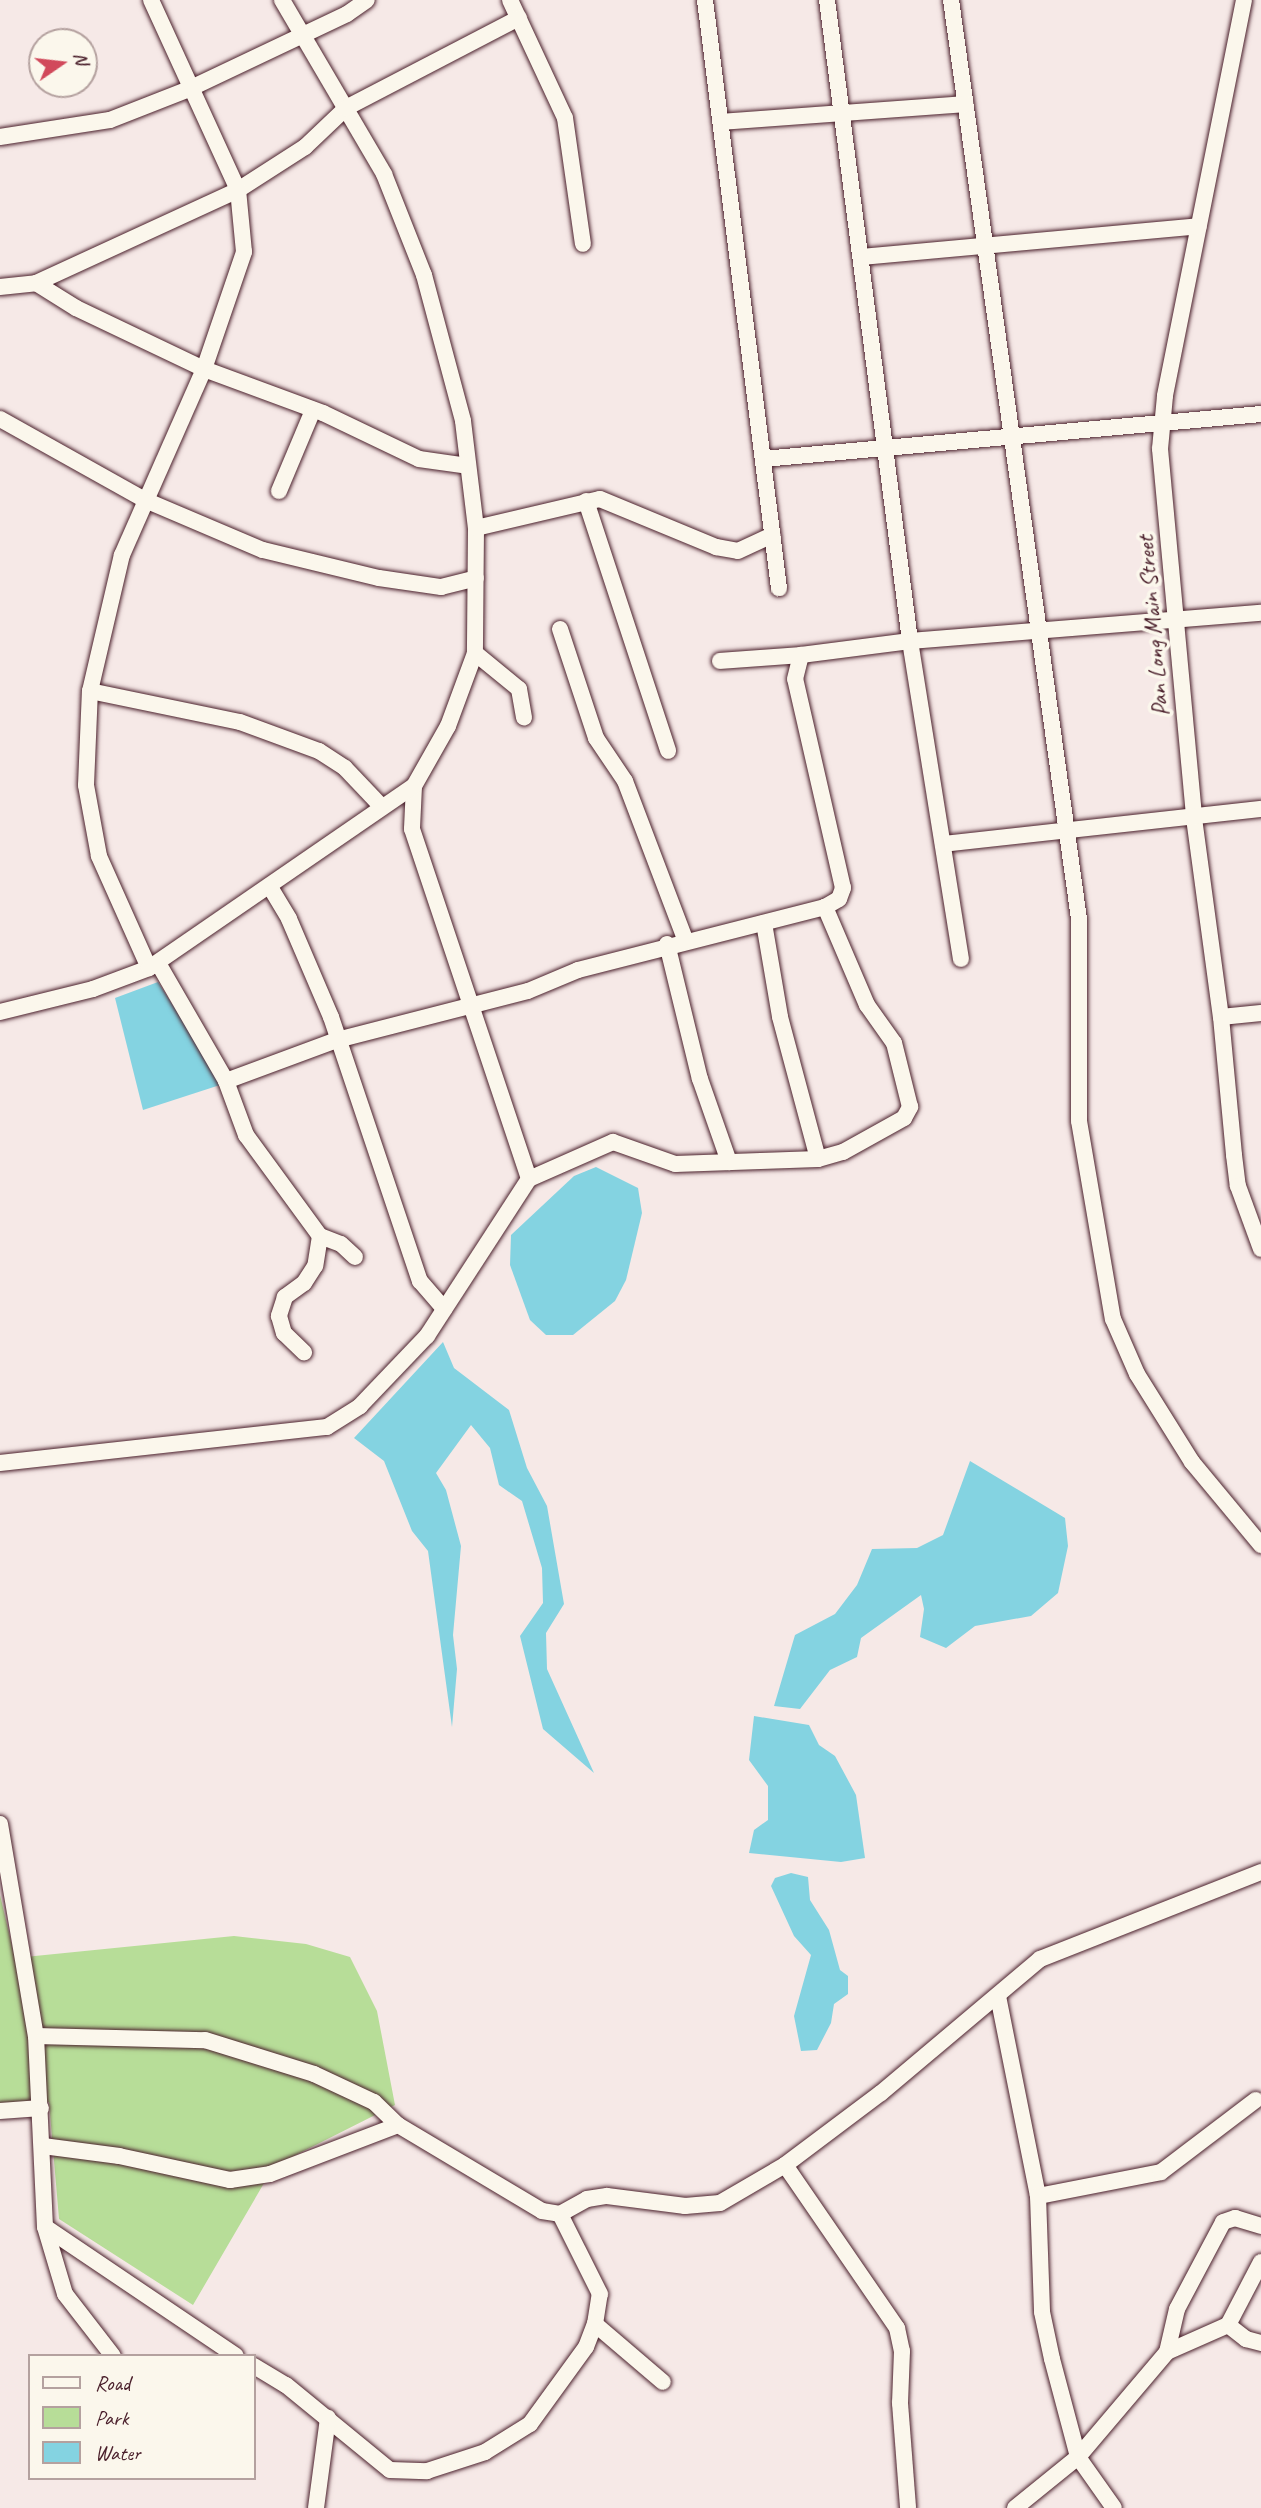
<!DOCTYPE html>
<html>
<head>
<meta charset="utf-8">
<style>
  body { margin:0 }
  #map { position:relative; width:1261px; height:2508px; overflow:hidden; background:#f6e9e7; font-family:Caveat,sans-serif }
  div>[style] { position:absolute }
  .green>* { inset:0; background:#b7dd98 }
  .water>* { inset:0; background:#84d3e1 }
  .roads { filter:drop-shadow(0 0 2px #4a1f2b) drop-shadow(0 0 2px #4a1f2b) }
  .minor>* { height:16px; margin:-8px; padding:0 8px; transform-origin:8px; border-radius:8px; background:#fbf7ec }
  span { translate:-50% -50%; white-space:nowrap; text-align:center; line-height:1.15; -webkit-text-stroke:7px #fbf7ec; paint-order:stroke }
  .street-label { font-size:24px; color:#4a1f2b }
  .legend { position:absolute; left:28px; top:2354px; width:228px; height:126px; box-sizing:border-box; background:#fbf7ec; border:2px solid #b4a19f; margin:0; padding:9px 12px; list-style:none; font-size:21px; color:#4a1f2b }
  .legend li { display:flex; align-items:center; gap:14px; height:35px }
  .legend b { width:35px; border:2px solid #b4a19f }
  .north { position:absolute; left:28px; top:28px; width:70px; height:70px; box-sizing:border-box; background:#fbf7ec; border:2px solid #b4a19f; border-radius:50%; rotate:76deg; font-size:19px; font-weight:700; line-height:28px; text-align:center; color:#4a1f2b }
  .north::after { content:''; display:block; margin:auto; width:24px; height:32px; background:#d1495b; clip-path:polygon(50% 0,100% 100%,50% 72%,0 100%) }
</style>
</head>
<body>
<div id="map">
  <div class="green">
    <i style="clip-path:polygon(0 1895px,15px 1958px,234px 1936px,306px 1944px,350px 1957px,377px 2011px,395px 2105px,274px 2166px,193px 2305px,59px 2219px,49px 2102px,0 2106px)"></i>
  </div>
  <div class="water">
    <i style="clip-path:polygon(158px 982px,223px 1084px,143px 1110px,115px 998px)"></i>
    <i style="clip-path:polygon(596px 1167px,638px 1188px,642px 1213px,626px 1280px,615px 1301px,573px 1335px,546px 1335px,530px 1320px,510px 1265px,511px 1235px,574px 1176px)"></i>
    <i style="clip-path:polygon(443px 1342px,454px 1368px,509px 1410px,527px 1468px,547px 1506px,564px 1604px,546px 1633px,547px 1669px,594px 1773px,543px 1729px,520px 1636px,543px 1603px,542px 1568px,522px 1501px,499px 1485px,490px 1448px,471px 1425px,436px 1473px,446px 1490px,461px 1546px,453px 1635px,457px 1669px,452px 1727px,428px 1551px,412px 1531px,384px 1461px,354px 1438px)"></i>
    <i style="clip-path:polygon(970px 1461px,1065px 1518px,1068px 1546px,1058px 1593px,1031px 1616px,975px 1626px,946px 1648px,920px 1637px,924px 1609px,921px 1595px,861px 1638px,857px 1657px,830px 1670px,800px 1709px,774px 1706px,795px 1635px,835px 1614px,857px 1585px,872px 1549px,917px 1548px,943px 1535px)"></i>
    <i style="clip-path:polygon(754px 1716px,809px 1725px,819px 1745px,835px 1756px,856px 1795px,865px 1858px,841px 1862px,749px 1853px,754px 1830px,768px 1820px,768px 1786px,749px 1760px)"></i>
    <i style="clip-path:polygon(791px 1873px,808px 1877px,810px 1900px,829px 1930px,840px 1970px,848px 1976px,848px 1994px,834px 2004px,831px 2023px,817px 2050px,801px 2051px,794px 2016px,811px 1955px,794px 1936px,771px 1886px,775px 1878px)"></i>
  </div>
  <div class="roads">
    <div class="minor">
      <i style="left:282px;top:0;width:202px;rotate:59.6deg"></i>
      <i style="left:384px;top:174px;width:109px;rotate:68.4deg"></i>
      <i style="left:424px;top:275px;width:151px;rotate:75deg"></i>
      <i style="left:463px;top:421px;width:108px;rotate:83.1deg"></i>
      <i style="left:476px;top:528px;width:125px;rotate:90.5deg"></i>
      <i style="left:475px;top:653px;width:78px;rotate:110.3deg"></i>
      <i style="left:448px;top:726px;width:69px;rotate:119.5deg"></i>
      <i style="left:414px;top:786px;width:43px;rotate:92.7deg"></i>
      <i style="left:412px;top:829px;width:369px;rotate:71.5deg"></i>
      <i style="left:510px;top:0;width:130px;rotate:65deg"></i>
      <i style="left:565px;top:118px;width:127px;rotate:81.9deg"></i>
      <i style="left:705px;top:0;width:593px;rotate:82.83deg"></i>
      <i style="left:827px;top:0;width:646px;rotate:82.62deg"></i>
      <i style="left:910px;top:641px;width:322px;rotate:80.9deg"></i>
      <i style="left:951px;top:0;width:928px;rotate:82.07deg"></i>
      <i style="left:1079px;top:919px;width:202px;rotate:90deg"></i>
      <i style="left:1079px;top:1121px;width:201px;rotate:80.3deg"></i>
      <i style="left:1113px;top:1319px;width:60px;rotate:66.4deg"></i>
      <i style="left:1137px;top:1374px;width:104px;rotate:58deg"></i>
      <i style="left:1192px;top:1462px;width:108px;rotate:50.3deg"></i>
      <i style="left:1244px;top:0;width:404px;rotate:101.3deg"></i>
      <i style="left:1165px;top:396px;width:53px;rotate:95.4deg"></i>
      <i style="left:1160px;top:449px;width:371px;rotate:84.7deg"></i>
      <i style="left:1194px;top:818px;width:201px;rotate:82.3deg"></i>
      <i style="left:1221px;top:1017px;width:139px;rotate:84.6deg"></i>
      <i style="left:1234px;top:1155px;width:31px;rotate:83deg"></i>
      <i style="left:1238px;top:1186px;width:67px;rotate:69.9deg"></i>
      <i style="left:721px;top:122px;width:245px;rotate:-4.2deg"></i>
      <i style="left:0;top:137px;width:111px;rotate:-8.8deg"></i>
      <i style="left:110px;top:120px;width:85px;rotate:-21.4deg"></i>
      <i style="left:189px;top:89px;width:175px;rotate:-25.4deg"></i>
      <i style="left:347px;top:14px;width:24px;rotate:-35deg"></i>
      <i style="left:861px;top:257px;width:339px;rotate:-5.2deg"></i>
      <i style="left:36px;top:283px;width:47px;rotate:32deg"></i>
      <i style="left:76px;top:308px;width:142px;rotate:25.5deg"></i>
      <i style="left:204px;top:369px;width:127px;rotate:20.3deg"></i>
      <i style="left:323px;top:413px;width:106px;rotate:25.6deg"></i>
      <i style="left:419px;top:459px;width:49px;rotate:8.1deg"></i>
      <i style="left:0;top:287px;width:36px;rotate:-6deg"></i>
      <i style="left:36px;top:283px;width:222px;rotate:-24.7deg"></i>
      <i style="left:238px;top:190px;width:80px;rotate:-32.7deg"></i>
      <i style="left:305px;top:147px;width:57px;rotate:-43.6deg"></i>
      <i style="left:346px;top:108px;width:195px;rotate:-27.5deg"></i>
      <i style="left:0;top:419px;width:166px;rotate:29.2deg"></i>
      <i style="left:145px;top:500px;width:128px;rotate:23deg"></i>
      <i style="left:263px;top:550px;width:119px;rotate:13.6deg"></i>
      <i style="left:379px;top:578px;width:63px;rotate:8.3deg"></i>
      <i style="left:441px;top:587px;width:36px;rotate:-14deg"></i>
      <i style="left:763px;top:459px;width:500px;rotate:-5.16deg"></i>
      <i style="left:279px;top:491px;width:88px;rotate:-67.2deg"></i>
      <i style="left:586px;top:501px;width:263px;rotate:71.8deg"></i>
      <i style="left:476px;top:528px;width:127px;rotate:-13.2deg"></i>
      <i style="left:600px;top:499px;width:126px;rotate:22.5deg"></i>
      <i style="left:716px;top:547px;width:22px;rotate:10deg"></i>
      <i style="left:738px;top:551px;width:38px;rotate:-25deg"></i>
      <i style="left:560px;top:629px;width:115px;rotate:71.7deg"></i>
      <i style="left:596px;top:738px;width:52px;rotate:56deg"></i>
      <i style="left:625px;top:781px;width:169px;rotate:69.2deg"></i>
      <i style="left:475px;top:653px;width:57px;rotate:39.3deg"></i>
      <i style="left:519px;top:689px;width:29px;rotate:80deg"></i>
      <i style="left:720px;top:661px;width:81px;rotate:-4.2deg"></i>
      <i style="left:90px;top:691px;width:153px;rotate:11.7deg"></i>
      <i style="left:240px;top:722px;width:84px;rotate:20.2deg"></i>
      <i style="left:319px;top:751px;width:31px;rotate:33deg"></i>
      <i style="left:345px;top:768px;width:52px;rotate:46.5deg"></i>
      <i style="left:943px;top:844px;width:320px;rotate:-6.3deg"></i>
      <i style="left:270px;top:887px;width:37px;rotate:59deg"></i>
      <i style="left:289px;top:919px;width:107px;rotate:66.8deg"></i>
      <i style="left:331px;top:1017px;width:279px;rotate:71.4deg"></i>
      <i style="left:420px;top:1281px;width:37px;rotate:49deg"></i>
      <i style="left:764px;top:923px;width:95px;rotate:80.3deg"></i>
      <i style="left:780px;top:1017px;width:147px;rotate:75deg"></i>
      <i style="left:667px;top:944px;width:139px;rotate:76.3deg"></i>
      <i style="left:700px;top:1079px;width:88px;rotate:70.7deg"></i>
      <i style="left:158px;top:963px;width:136px;rotate:60deg"></i>
      <i style="left:226px;top:1081px;width:58px;rotate:69.7deg"></i>
      <i style="left:246px;top:1135px;width:125px;rotate:53.8deg"></i>
      <i style="left:320px;top:1236px;width:30px;rotate:99deg"></i>
      <i style="left:315px;top:1266px;width:20px;rotate:123deg"></i>
      <i style="left:304px;top:1283px;width:24px;rotate:144deg"></i>
      <i style="left:285px;top:1297px;width:20px;rotate:108deg"></i>
      <i style="left:279px;top:1316px;width:18px;rotate:74deg"></i>
      <i style="left:284px;top:1333px;width:28px;rotate:44deg"></i>
      <i style="left:149px;top:968px;width:123px;rotate:-114.1deg"></i>
      <i style="left:99px;top:856px;width:72px;rotate:-100.4deg"></i>
      <i style="left:86px;top:785px;width:94px;rotate:-87.6deg"></i>
      <i style="left:90px;top:691px;width:140px;rotate:-76.8deg"></i>
      <i style="left:122px;top:555px;width:203px;rotate:-66.2deg"></i>
      <i style="left:204px;top:369px;width:124px;rotate:-71.1deg"></i>
      <i style="left:244px;top:252px;width:62px;rotate:-95.5deg"></i>
      <i style="left:238px;top:190px;width:209px;rotate:-114.6deg"></i>
      <i style="left:0;top:1012px;width:96px;rotate:-13.9deg"></i>
      <i style="left:93px;top:989px;width:60px;rotate:-20.6deg"></i>
      <i style="left:149px;top:968px;width:321px;rotate:-34.5deg"></i>
      <i style="left:1221px;top:1017px;width:40px;rotate:-5.7deg"></i>
      <i style="left:226px;top:1081px;width:118px;rotate:-20.3deg"></i>
      <i style="left:337px;top:1040px;width:197px;rotate:-14.4deg"></i>
      <i style="left:528px;top:991px;width:54px;rotate:-22.8deg"></i>
      <i style="left:578px;top:970px;width:255px;rotate:-14.3deg"></i>
      <i style="left:825px;top:907px;width:16px;rotate:-30deg"></i>
      <i style="left:839px;top:899px;width:12px;rotate:-70deg"></i>
      <i style="left:843px;top:888px;width:214px;rotate:-102.9deg"></i>
      <i style="left:795px;top:679px;width:25px;rotate:-76deg"></i>
      <i style="left:801px;top:655px;width:110px;rotate:-7.3deg"></i>
      <i style="left:910px;top:641px;width:352px;rotate:-4.6deg"></i>
      <i style="left:320px;top:1236px;width:22px;rotate:21deg"></i>
      <i style="left:341px;top:1244px;width:19px;rotate:43deg"></i>
      <i style="left:0;top:1463px;width:329px;rotate:-6.3deg"></i>
      <i style="left:327px;top:1427px;width:39px;rotate:-32deg"></i>
      <i style="left:360px;top:1406px;width:97px;rotate:-46.3deg"></i>
      <i style="left:427px;top:1336px;width:187px;rotate:-57deg"></i>
      <i style="left:529px;top:1179px;width:92px;rotate:-23.8deg"></i>
      <i style="left:613px;top:1142px;width:66px;rotate:19.5deg"></i>
      <i style="left:675px;top:1164px;width:143px;rotate:-2deg"></i>
      <i style="left:818px;top:1159px;width:26px;rotate:-16deg"></i>
      <i style="left:843px;top:1152px;width:70px;rotate:-29.1deg"></i>
      <i style="left:904px;top:1118px;width:13px;rotate:-61deg"></i>
      <i style="left:910px;top:1107px;width:66px;rotate:-104deg"></i>
      <i style="left:894px;top:1043px;width:47px;rotate:-125.4deg"></i>
      <i style="left:867px;top:1005px;width:107px;rotate:-113.2deg"></i>
      <i style="left:0;top:1824px;width:215px;rotate:80.4deg"></i>
      <i style="left:36px;top:2036px;width:191px;rotate:87.3deg"></i>
      <i style="left:45px;top:2227px;width:70px;rotate:73.4deg"></i>
      <i style="left:65px;top:2294px;width:78px;rotate:52.3deg"></i>
      <i style="left:998px;top:1996px;width:204px;rotate:78.7deg"></i>
      <i style="left:1038px;top:2196px;width:116px;rotate:88deg"></i>
      <i style="left:1042px;top:2312px;width:48px;rotate:78deg"></i>
      <i style="left:1052px;top:2359px;width:101px;rotate:75.1deg"></i>
      <i style="left:1078px;top:2457px;width:62px;rotate:54.8deg"></i>
      <i style="left:36px;top:2036px;width:169px;rotate:1.4deg"></i>
      <i style="left:205px;top:2040px;width:114px;rotate:17.3deg"></i>
      <i style="left:314px;top:2074px;width:66px;rotate:25deg"></i>
      <i style="left:374px;top:2102px;width:33px;rotate:44deg"></i>
      <i style="left:398px;top:2125px;width:168px;rotate:30.8deg"></i>
      <i style="left:542px;top:2211px;width:18px;rotate:9deg"></i>
      <i style="left:560px;top:2214px;width:31px;rotate:-29deg"></i>
      <i style="left:587px;top:2199px;width:20px;rotate:-9deg"></i>
      <i style="left:607px;top:2196px;width:79px;rotate:7.3deg"></i>
      <i style="left:685px;top:2206px;width:35px;rotate:-5deg"></i>
      <i style="left:720px;top:2203px;width:75px;rotate:-30.3deg"></i>
      <i style="left:785px;top:2165px;width:120px;rotate:-36.9deg"></i>
      <i style="left:881px;top:2093px;width:208px;rotate:-40.1deg"></i>
      <i style="left:1040px;top:1959px;width:238px;rotate:-21.5deg"></i>
      <i style="left:0;top:2111px;width:41px;rotate:-4.2deg"></i>
      <i style="left:43px;top:2146px;width:77px;rotate:7.5deg"></i>
      <i style="left:119px;top:2156px;width:114px;rotate:12.2deg"></i>
      <i style="left:230px;top:2180px;width:40px;rotate:-8.5deg"></i>
      <i style="left:270px;top:2174px;width:137px;rotate:-20.9deg"></i>
      <i style="left:785px;top:2165px;width:198px;rotate:55.5deg"></i>
      <i style="left:897px;top:2328px;width:24px;rotate:78deg"></i>
      <i style="left:902px;top:2351px;width:52px;rotate:92.2deg"></i>
      <i style="left:900px;top:2403px;width:105px;rotate:85.6deg"></i>
      <i style="left:1038px;top:2196px;width:125px;rotate:-11deg"></i>
      <i style="left:1161px;top:2172px;width:119px;rotate:-37.2deg"></i>
      <i style="left:45px;top:2227px;width:230px;rotate:34deg"></i>
      <i style="left:595px;top:2324px;width:89px;rotate:40.5deg"></i>
      <i style="left:1228px;top:2325px;width:23px;rotate:38deg"></i>
      <i style="left:1246px;top:2339px;width:16px;rotate:15deg"></i>
      <i style="left:1167px;top:2352px;width:44px;rotate:-76.9deg"></i>
      <i style="left:1177px;top:2309px;width:98px;rotate:-62.1deg"></i>
      <i style="left:1223px;top:2222px;width:13px;rotate:-18deg"></i>
      <i style="left:1235px;top:2218px;width:27px;rotate:17deg"></i>
      <i style="left:254px;top:2366px;width:37px;rotate:31deg"></i>
      <i style="left:286px;top:2385px;width:134px;rotate:39.3deg"></i>
      <i style="left:390px;top:2470px;width:37px;rotate:2deg"></i>
      <i style="left:427px;top:2471px;width:61px;rotate:-18.1deg"></i>
      <i style="left:485px;top:2452px;width:53px;rotate:-31.9deg"></i>
      <i style="left:530px;top:2424px;width:95px;rotate:-54deg"></i>
      <i style="left:586px;top:2347px;width:25px;rotate:-69deg"></i>
      <i style="left:595px;top:2324px;width:30px;rotate:-81deg"></i>
      <i style="left:600px;top:2294px;width:89px;rotate:-116.6deg"></i>
      <i style="left:316px;top:2508px;width:91px;rotate:-82.4deg"></i>
      <i style="left:1015px;top:2508px;width:81px;rotate:-39deg"></i>
      <i style="left:1078px;top:2457px;width:138px;rotate:-49.7deg"></i>
      <i style="left:1167px;top:2352px;width:67px;rotate:-23.9deg"></i>
      <i style="left:1228px;top:2325px;width:71px;rotate:-62.4deg"></i>
    </div>
  </div>
  <div class="street-label">
    <span style="left:1153px;top:626px;rotate:-95deg">Pan Long Main Street</span>
  </div>
  <ul class="legend">
  <li><b style="height:9px;background:#fbf7ec"></b>Road</li>
  <li><b style="height:19px;background:#b7dd98"></b>Park</li>
  <li><b style="height:19px;background:#84d3e1"></b>Water</li>
  </ul>
  <div class="north">N</div>
</div>
</body>
</html>
